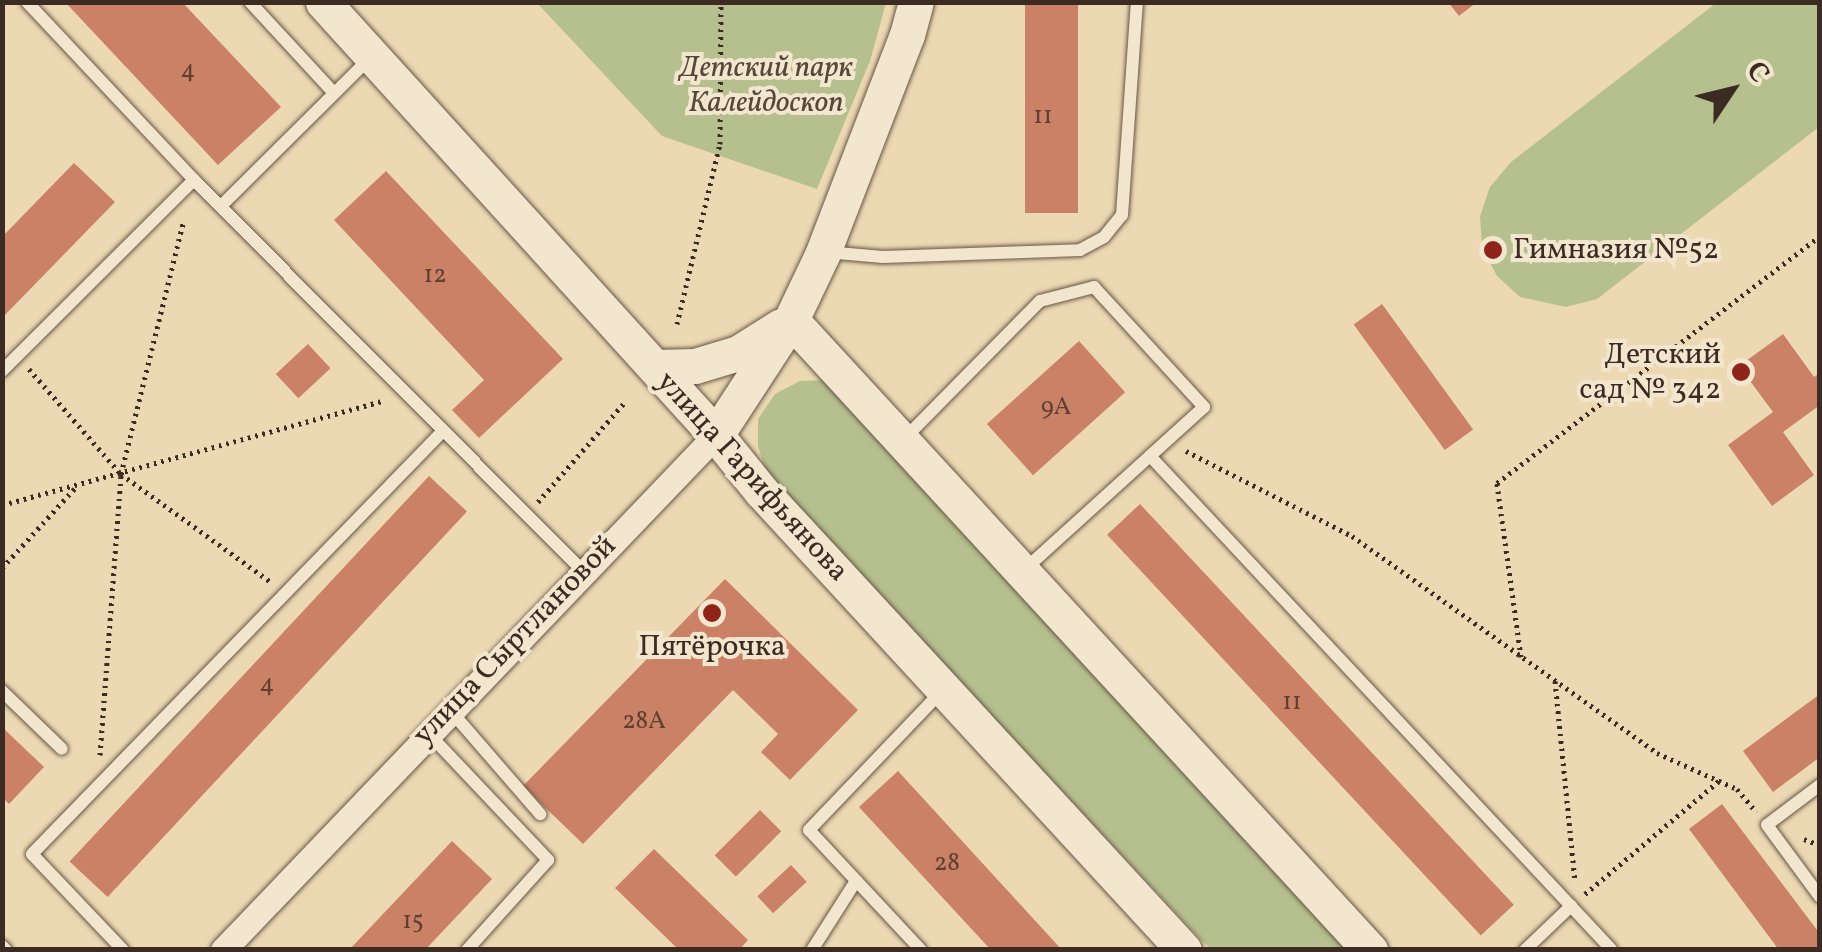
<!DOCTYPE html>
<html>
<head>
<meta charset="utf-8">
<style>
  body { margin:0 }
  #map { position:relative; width:1822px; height:952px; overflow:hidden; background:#ecd9b3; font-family:Vollkorn,serif }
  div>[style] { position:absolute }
  .green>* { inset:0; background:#b5c08e }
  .building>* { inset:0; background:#ca8165; transform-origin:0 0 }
  .path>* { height:5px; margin-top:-2.5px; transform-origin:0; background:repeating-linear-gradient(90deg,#3c2b22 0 2.5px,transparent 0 7.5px) }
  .roads { filter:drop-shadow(0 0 2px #685646) drop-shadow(0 0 2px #685646) }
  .lane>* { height:12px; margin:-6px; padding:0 6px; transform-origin:6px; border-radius:6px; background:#f3e6ce }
  .street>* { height:25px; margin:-12.5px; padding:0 12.5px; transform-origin:12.5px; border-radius:12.5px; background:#f3e6ce }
  .secondary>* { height:35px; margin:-17.5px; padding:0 17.5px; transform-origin:17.5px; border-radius:17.5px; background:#f3e6ce }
  .dots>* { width:28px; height:28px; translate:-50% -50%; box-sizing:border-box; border:5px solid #f3e6ce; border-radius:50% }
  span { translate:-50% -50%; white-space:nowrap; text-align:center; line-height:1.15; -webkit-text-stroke:8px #f3e6ce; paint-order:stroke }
  .number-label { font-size:25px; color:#604033 }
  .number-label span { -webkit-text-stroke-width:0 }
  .park-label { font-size:30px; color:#544938; font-style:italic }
  .poi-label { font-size:30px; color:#3c2b22 }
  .left { translate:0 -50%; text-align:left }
  .right { translate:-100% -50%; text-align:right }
  .street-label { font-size:30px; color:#3c2b22 }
  .frame { position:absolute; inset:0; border:5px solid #3c2b22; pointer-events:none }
  .north { position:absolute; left:1682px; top:40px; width:100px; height:100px; -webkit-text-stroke:8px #f3e6ce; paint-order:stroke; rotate:55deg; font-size:28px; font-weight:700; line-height:40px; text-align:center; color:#3c2b22 }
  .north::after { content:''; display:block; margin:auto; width:35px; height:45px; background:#3c2b22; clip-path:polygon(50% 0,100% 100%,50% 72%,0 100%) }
</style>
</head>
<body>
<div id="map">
  <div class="green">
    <i style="clip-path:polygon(537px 3px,886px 3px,870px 61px,817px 189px,662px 136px)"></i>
    <i style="clip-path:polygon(1716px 3px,1819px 3px,1819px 127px,1597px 299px,1566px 307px,1520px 297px,1497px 276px,1482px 248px,1480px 216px,1490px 187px,1511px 162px)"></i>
    <i style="clip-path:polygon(827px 380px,1356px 949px,1210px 949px,767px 476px,758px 446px,758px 419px,775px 394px,800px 381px)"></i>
  </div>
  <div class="building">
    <i style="clip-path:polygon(65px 2px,182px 2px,281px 107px,218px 165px)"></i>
    <i style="left:1025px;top:2px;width:53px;height:211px"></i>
    <i style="clip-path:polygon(1448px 2px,1477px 2px,1459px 16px)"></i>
    <i style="clip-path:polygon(74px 163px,115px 202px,2px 318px,2px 237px)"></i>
    <i style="clip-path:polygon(386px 171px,563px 359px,479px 438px,452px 410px,484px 380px,334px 220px)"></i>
    <i style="left:1382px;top:304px;width:155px;height:35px;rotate:54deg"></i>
    <i style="clip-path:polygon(1783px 334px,1814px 377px,1820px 373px,1820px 405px,1783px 432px,1814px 475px,1772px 506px,1728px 445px,1773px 412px,1739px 366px)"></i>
    <i style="left:1079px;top:341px;width:69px;height:124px;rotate:48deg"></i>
    <i style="left:308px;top:344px;width:33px;height:44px;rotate:47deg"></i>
    <i style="left:429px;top:476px;width:52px;height:527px;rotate:43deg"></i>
    <i style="left:1140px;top:504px;width:548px;height:45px;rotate:47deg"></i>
    <i style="clip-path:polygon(725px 579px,858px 710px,790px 780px,761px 752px,778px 734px,733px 690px,583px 844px,523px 786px)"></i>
    <i style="clip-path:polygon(1820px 694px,1820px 757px,1773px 792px,1743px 751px)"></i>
    <i style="clip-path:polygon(2px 727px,44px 767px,9px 804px,2px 797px)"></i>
    <i style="clip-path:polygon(898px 771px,1062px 950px,991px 950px,941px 896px,859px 807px)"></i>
    <i style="clip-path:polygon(1722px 804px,1820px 934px,1820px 950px,1779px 950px,1689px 829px)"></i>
    <i style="left:760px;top:810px;width:30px;height:64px;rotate:45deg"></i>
    <i style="clip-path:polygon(452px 841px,492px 879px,425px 950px,349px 950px)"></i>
    <i style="clip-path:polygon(654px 849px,748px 940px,739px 950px,679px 950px,615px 888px)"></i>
    <i style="left:791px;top:865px;width:23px;height:46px;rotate:47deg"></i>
  </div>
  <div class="path">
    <i style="left:677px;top:324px;width:185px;rotate:-76.6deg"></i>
    <i style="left:720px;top:144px;width:142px;rotate:-89.6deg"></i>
    <i style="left:29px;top:369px;width:140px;rotate:48.8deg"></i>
    <i style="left:121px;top:474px;width:185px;rotate:35.8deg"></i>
    <i style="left:1186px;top:451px;width:186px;rotate:27.1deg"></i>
    <i style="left:1352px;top:536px;width:374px;rotate:35.4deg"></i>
    <i style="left:1657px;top:753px;width:88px;rotate:24.2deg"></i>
    <i style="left:1737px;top:789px;width:30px;rotate:50deg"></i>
    <i style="left:538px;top:502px;width:131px;rotate:-49deg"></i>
    <i style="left:2px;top:505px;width:397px;rotate:-15.3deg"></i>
    <i style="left:2px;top:568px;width:110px;rotate:-47.6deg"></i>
    <i style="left:1521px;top:657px;width:176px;rotate:-97.9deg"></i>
    <i style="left:1497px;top:483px;width:407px;rotate:-37.4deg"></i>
    <i style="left:1555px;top:681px;width:202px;rotate:84.3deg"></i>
    <i style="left:100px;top:755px;width:282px;rotate:-85.7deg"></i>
    <i style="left:121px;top:474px;width:262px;rotate:-76.1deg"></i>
    <i style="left:1804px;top:839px;width:17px;rotate:21deg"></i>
    <i style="left:1585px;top:894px;width:177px;rotate:-40.2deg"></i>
  </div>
  <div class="roads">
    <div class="lane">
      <i style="left:27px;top:2px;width:244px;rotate:46.8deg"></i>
      <i style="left:194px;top:180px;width:550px;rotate:45.15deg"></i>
      <i style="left:250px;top:2px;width:124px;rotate:47.3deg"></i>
      <i style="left:221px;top:206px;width:211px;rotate:-44.8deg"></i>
      <i style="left:826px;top:252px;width:57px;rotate:5deg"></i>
      <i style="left:883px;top:257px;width:197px;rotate:-2deg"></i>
      <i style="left:1080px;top:250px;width:27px;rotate:-28deg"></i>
      <i style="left:1104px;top:237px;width:28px;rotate:-51deg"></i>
      <i style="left:1122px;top:215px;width:214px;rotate:-86deg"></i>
      <i style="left:2px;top:371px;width:271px;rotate:-44.9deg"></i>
      <i style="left:903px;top:440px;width:195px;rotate:-45.4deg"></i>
      <i style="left:1040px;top:301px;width:56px;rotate:-14.5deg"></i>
      <i style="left:1094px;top:287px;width:163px;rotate:47.5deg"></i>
      <i style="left:1204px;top:407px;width:73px;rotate:137.8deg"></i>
      <i style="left:1023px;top:571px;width:171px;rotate:-42.2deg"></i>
      <i style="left:1150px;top:456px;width:676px;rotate:46.92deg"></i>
      <i style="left:2px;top:691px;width:83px;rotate:44deg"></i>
      <i style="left:450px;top:710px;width:138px;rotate:49.1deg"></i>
      <i style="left:428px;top:733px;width:175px;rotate:46.6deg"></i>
      <i style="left:548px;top:860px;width:121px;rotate:132deg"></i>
      <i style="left:1820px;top:785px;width:66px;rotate:143deg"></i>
      <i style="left:1767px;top:825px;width:89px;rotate:53.6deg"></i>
      <i style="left:2px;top:946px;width:6px;rotate:45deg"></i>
      <i style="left:123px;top:950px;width:132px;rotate:-133.5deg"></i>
      <i style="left:32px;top:854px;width:588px;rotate:-45.83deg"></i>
      <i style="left:812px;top:950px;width:82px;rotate:-57.5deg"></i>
      <i style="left:921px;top:950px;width:164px;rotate:-133deg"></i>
      <i style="left:809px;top:830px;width:194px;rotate:-46.3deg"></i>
      <i style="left:1525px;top:950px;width:64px;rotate:-43.7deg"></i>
    </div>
    <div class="street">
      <i style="left:223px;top:950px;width:713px;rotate:-46.25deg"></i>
    </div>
    <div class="secondary">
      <i style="left:323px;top:2px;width:585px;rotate:47.77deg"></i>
      <i style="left:716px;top:435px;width:72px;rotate:51.2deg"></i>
      <i style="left:761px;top:491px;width:624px;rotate:47.34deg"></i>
      <i style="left:791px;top:320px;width:856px;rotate:47.42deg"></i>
      <i style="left:655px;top:367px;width:40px;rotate:-1.4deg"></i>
      <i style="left:695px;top:366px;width:45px;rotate:-16.8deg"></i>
      <i style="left:738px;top:353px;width:51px;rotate:-32.1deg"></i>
      <i style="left:716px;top:435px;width:137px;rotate:-56.9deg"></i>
      <i style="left:791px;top:320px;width:72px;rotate:-64.5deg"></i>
      <i style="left:822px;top:255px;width:236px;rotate:-68.9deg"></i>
      <i style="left:907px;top:35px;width:34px;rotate:-75deg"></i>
    </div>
  </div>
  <div class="dots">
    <i style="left:1493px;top:250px;background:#8f2418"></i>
    <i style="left:1741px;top:372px;background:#8f2418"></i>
    <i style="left:712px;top:613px;background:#8f2418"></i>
  </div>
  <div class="number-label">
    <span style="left:188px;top:71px">4</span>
    <span style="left:1043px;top:117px">11</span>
    <span style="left:435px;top:276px">12</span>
    <span style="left:1056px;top:408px">9А</span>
    <span style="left:267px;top:685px">4</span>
    <span style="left:1292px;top:703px">11</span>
    <span style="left:644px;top:722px">28А</span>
    <span style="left:947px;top:864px">28</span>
    <span style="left:413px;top:922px">15</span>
  </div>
  <div class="park-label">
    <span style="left:766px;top:85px">Детский парк<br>Калейдоскоп</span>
  </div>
  <div class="poi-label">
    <span class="left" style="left:1513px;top:250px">Гимназия №52</span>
    <span class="right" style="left:1721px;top:372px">Детский<br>сад № 342</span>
    <span style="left:712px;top:647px">Пятёрочка</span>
  </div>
  <div class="street-label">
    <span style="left:752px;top:477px;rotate:48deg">улица Гарифьянова</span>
    <span style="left:515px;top:641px;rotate:-46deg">улица Сыртлановой</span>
  </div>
  <div class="frame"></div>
  <div class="north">С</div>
</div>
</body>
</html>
